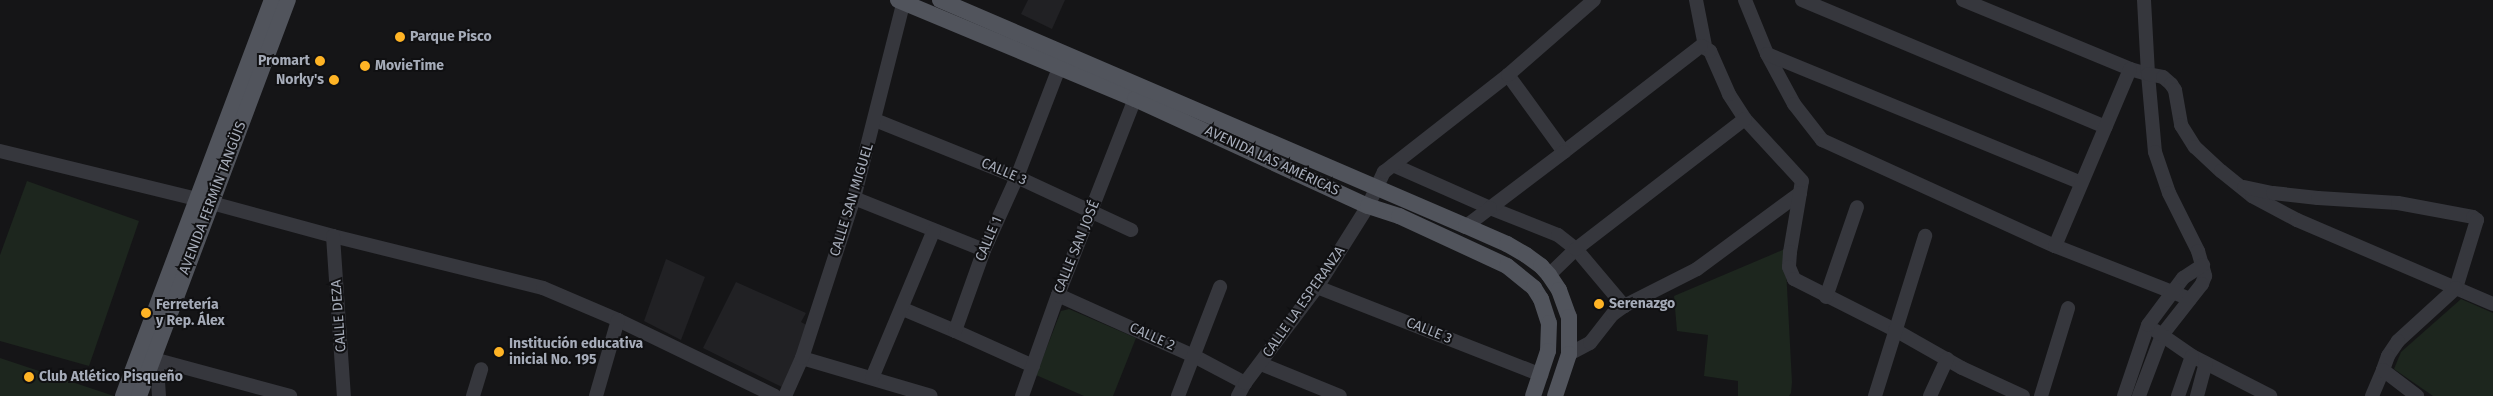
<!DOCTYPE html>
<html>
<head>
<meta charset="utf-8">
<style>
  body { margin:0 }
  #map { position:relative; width:2493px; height:396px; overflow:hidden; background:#151517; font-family:"Fira Sans",sans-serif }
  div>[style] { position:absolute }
  .built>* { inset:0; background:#212124 }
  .green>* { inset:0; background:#1d261e }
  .minor>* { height:14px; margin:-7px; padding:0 7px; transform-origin:7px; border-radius:7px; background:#36373d }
  .major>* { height:16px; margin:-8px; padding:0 8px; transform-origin:8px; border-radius:8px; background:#51545c }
  .dots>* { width:14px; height:14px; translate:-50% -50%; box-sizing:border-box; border:2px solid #101012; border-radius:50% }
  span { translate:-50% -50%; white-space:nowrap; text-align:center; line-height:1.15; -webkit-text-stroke:4px #101012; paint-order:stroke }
  .poi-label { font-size:14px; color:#a6acb9; font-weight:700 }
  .left { translate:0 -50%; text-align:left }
  .right { translate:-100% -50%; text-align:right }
  .street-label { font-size:14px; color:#a6acb9 }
</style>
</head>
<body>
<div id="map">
  <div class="built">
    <i style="clip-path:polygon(1028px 0,1065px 0,1052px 29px,1021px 14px)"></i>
    <i style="clip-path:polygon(666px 259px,705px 277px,681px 340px,644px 321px)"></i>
    <i style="clip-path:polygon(736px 282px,806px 313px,801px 322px,810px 327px,786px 389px,703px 348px)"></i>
  </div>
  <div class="green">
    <i style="clip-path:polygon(27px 181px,139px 221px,89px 366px,0 341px,0 255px)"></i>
    <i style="clip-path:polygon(1785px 249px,1792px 382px,1791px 393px,1789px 396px,1738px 396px,1738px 381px,1704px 376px,1708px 335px,1677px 331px,1674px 296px)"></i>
    <i style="clip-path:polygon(2461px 299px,2493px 313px,2493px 396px,2433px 396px,2394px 369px,2401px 352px)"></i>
    <i style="clip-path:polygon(1069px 309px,1136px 338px,1113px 396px,1084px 396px,1036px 375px,1061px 311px)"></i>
    <i style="clip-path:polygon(0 358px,114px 396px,0 396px)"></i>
  </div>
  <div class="minor">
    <i style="left:1696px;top:0;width:47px;rotate:78.9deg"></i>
    <i style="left:1745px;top:0;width:58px;rotate:67.8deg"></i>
    <i style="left:1767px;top:54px;width:57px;rotate:61.6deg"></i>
    <i style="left:1794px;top:104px;width:46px;rotate:52.1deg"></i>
    <i style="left:1822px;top:140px;width:256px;rotate:24.5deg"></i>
    <i style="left:2055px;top:246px;width:145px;rotate:21.4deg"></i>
    <i style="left:1802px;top:0;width:329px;rotate:22.7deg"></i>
    <i style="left:1963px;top:0;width:181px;rotate:22.4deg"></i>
    <i style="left:2130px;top:69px;width:19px;rotate:16deg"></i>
    <i style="left:2148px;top:74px;width:78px;rotate:84.9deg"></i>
    <i style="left:2155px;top:152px;width:43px;rotate:71.1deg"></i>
    <i style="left:2169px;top:193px;width:65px;rotate:63.4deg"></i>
    <i style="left:2198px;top:251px;width:26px;rotate:74deg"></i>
    <i style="left:2205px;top:276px;width:9px;rotate:111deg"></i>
    <i style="left:2202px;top:284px;width:65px;rotate:128.1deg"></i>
    <i style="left:2162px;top:335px;width:65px;rotate:110.7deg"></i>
    <i style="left:2144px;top:0;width:74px;rotate:86.9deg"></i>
    <i style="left:2148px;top:74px;width:15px;rotate:11deg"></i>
    <i style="left:2163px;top:77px;width:11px;rotate:41deg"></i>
    <i style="left:2171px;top:84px;width:7px;rotate:56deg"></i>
    <i style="left:2175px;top:90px;width:36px;rotate:80deg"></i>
    <i style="left:2181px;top:125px;width:26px;rotate:58deg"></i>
    <i style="left:2195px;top:147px;width:35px;rotate:43deg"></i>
    <i style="left:2221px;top:171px;width:40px;rotate:39deg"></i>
    <i style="left:2252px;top:196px;width:51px;rotate:28.1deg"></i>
    <i style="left:2297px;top:220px;width:213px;rotate:23.2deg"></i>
    <i style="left:1767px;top:54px;width:339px;rotate:22.3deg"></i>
    <i style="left:1508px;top:75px;width:95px;rotate:54deg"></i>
    <i style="left:875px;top:120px;width:153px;rotate:21.9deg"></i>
    <i style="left:1017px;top:177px;width:126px;rotate:24.9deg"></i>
    <i style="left:0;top:151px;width:203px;rotate:13.7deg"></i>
    <i style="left:197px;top:199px;width:141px;rotate:15.2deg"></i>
    <i style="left:333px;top:236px;width:216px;rotate:13.9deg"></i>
    <i style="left:543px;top:288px;width:82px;rotate:23.1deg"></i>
    <i style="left:618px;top:320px;width:174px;rotate:25.8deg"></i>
    <i style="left:1393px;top:165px;width:106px;rotate:23.9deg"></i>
    <i style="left:1490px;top:208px;width:73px;rotate:21.7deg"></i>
    <i style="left:1558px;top:235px;width:23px;rotate:38deg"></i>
    <i style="left:1576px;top:249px;width:75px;rotate:49.9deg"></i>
    <i style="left:1624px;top:306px;width:82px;rotate:-26.9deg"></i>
    <i style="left:1697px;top:269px;width:128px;rotate:-36.4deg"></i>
    <i style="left:1800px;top:193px;width:12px;rotate:-81deg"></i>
    <i style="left:1802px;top:181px;width:84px;rotate:-132.6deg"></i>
    <i style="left:1745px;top:119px;width:30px;rotate:-123deg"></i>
    <i style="left:1729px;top:94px;width:47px;rotate:-113.8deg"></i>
    <i style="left:1710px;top:51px;width:10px;rotate:-151deg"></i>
    <i style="left:1701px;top:46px;width:173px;rotate:142.3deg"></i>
    <i style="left:1564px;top:152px;width:93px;rotate:142.9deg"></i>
    <i style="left:1490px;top:208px;width:30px;rotate:143deg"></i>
    <i style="left:2244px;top:187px;width:30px;rotate:12deg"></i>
    <i style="left:2273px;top:193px;width:45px;rotate:6.3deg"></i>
    <i style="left:2318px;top:198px;width:80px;rotate:3.6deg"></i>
    <i style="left:2398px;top:203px;width:76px;rotate:10.6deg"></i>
    <i style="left:2473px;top:217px;width:5px;rotate:37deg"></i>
    <i style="left:2477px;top:220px;width:71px;rotate:107.2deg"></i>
    <i style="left:2456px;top:288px;width:79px;rotate:137.6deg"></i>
    <i style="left:2398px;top:341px;width:18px;rotate:124deg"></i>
    <i style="left:2388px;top:356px;width:15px;rotate:110deg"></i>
    <i style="left:1800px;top:193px;width:60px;rotate:99.6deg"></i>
    <i style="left:1790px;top:252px;width:15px;rotate:94deg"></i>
    <i style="left:1789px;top:267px;width:13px;rotate:67deg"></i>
    <i style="left:1794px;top:279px;width:113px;rotate:26.8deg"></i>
    <i style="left:1895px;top:330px;width:77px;rotate:29.6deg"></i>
    <i style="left:1962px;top:368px;width:67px;rotate:24.7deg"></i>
    <i style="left:854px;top:198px;width:140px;rotate:21.8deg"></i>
    <i style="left:333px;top:236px;width:160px;rotate:86.1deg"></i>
    <i style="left:2055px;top:246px;width:192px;rotate:-67deg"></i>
    <i style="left:1549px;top:275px;width:37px;rotate:-44deg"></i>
    <i style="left:1576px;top:249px;width:213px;rotate:-37.6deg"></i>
    <i style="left:1317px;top:287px;width:241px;rotate:21.4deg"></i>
    <i style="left:1058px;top:295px;width:149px;rotate:24.2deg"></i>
    <i style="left:1194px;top:356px;width:58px;rotate:27.9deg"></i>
    <i style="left:1826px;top:297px;width:95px;rotate:-71deg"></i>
    <i style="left:903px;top:309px;width:56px;rotate:22.9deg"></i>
    <i style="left:2156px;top:331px;width:44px;rotate:34.8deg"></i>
    <i style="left:2192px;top:356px;width:88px;rotate:27.1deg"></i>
    <i style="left:156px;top:352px;width:44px;rotate:86.1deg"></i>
    <i style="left:1569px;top:354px;width:24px;rotate:-28deg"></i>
    <i style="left:1590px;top:343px;width:37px;rotate:-52deg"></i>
    <i style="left:1613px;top:314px;width:14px;rotate:-36deg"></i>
    <i style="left:802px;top:358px;width:134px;rotate:16.4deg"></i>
    <i style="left:157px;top:360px;width:138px;rotate:15.1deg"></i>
    <i style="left:1261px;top:364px;width:85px;rotate:22.1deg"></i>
    <i style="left:1033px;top:366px;width:85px;rotate:-155.8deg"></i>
    <i style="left:955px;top:331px;width:86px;rotate:-70.3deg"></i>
    <i style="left:984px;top:250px;width:80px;rotate:-65.7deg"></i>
    <i style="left:1017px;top:177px;width:117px;rotate:-68.9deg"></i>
    <i style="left:872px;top:378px;width:160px;rotate:-67.3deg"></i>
    <i style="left:473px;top:396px;width:28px;rotate:-73deg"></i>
    <i style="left:596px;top:396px;width:79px;rotate:-73.9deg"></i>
    <i style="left:785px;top:396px;width:42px;rotate:-65.9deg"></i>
    <i style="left:802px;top:358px;width:168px;rotate:-72deg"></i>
    <i style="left:854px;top:198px;width:204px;rotate:-75.8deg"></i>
    <i style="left:1022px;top:396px;width:107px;rotate:-70.4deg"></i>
    <i style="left:1058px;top:295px;width:211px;rotate:-68.6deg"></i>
    <i style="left:1178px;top:396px;width:117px;rotate:-68.9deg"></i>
    <i style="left:1238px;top:396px;width:15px;rotate:-62deg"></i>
    <i style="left:1245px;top:383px;width:120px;rotate:-53.1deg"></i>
    <i style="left:1317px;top:287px;width:96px;rotate:-57.8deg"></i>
    <i style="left:1368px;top:206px;width:38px;rotate:-65deg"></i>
    <i style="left:1384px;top:172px;width:157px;rotate:-38deg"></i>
    <i style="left:1508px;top:75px;width:114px;rotate:-41.1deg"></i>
    <i style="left:1875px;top:396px;width:168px;rotate:-72.6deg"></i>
    <i style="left:1930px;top:396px;width:41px;rotate:-65.3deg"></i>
    <i style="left:2041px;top:396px;width:92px;rotate:-72.9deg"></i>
    <i style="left:2124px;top:396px;width:75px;rotate:-71.3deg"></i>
    <i style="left:2148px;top:325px;width:59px;rotate:-53.3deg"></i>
    <i style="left:2183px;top:278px;width:24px;rotate:-33deg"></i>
    <i style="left:2178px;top:396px;width:42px;rotate:-70.7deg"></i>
    <i style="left:2197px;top:396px;width:34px;rotate:-75deg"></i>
    <i style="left:2372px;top:396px;width:28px;rotate:-67deg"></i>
    <i style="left:2383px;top:370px;width:43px;rotate:37.4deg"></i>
  </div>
  <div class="major">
    <i style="left:898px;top:0;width:257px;rotate:22.7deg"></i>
    <i style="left:1135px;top:99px;width:256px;rotate:24.7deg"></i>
    <i style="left:1368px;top:206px;width:33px;rotate:18deg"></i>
    <i style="left:1399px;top:216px;width:119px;rotate:24.8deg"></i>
    <i style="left:1507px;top:266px;width:35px;rotate:39deg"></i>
    <i style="left:1534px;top:288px;width:13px;rotate:58deg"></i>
    <i style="left:1541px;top:299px;width:25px;rotate:72deg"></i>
    <i style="left:1549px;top:323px;width:28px;rotate:92deg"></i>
    <i style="left:1548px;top:351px;width:47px;rotate:108.4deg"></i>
    <i style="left:940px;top:0;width:572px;rotate:23.25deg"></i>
    <i style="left:1466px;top:226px;width:45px;rotate:23.7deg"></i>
    <i style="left:1507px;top:244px;width:22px;rotate:30deg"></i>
    <i style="left:1526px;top:255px;width:19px;rotate:36deg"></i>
    <i style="left:1541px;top:266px;width:12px;rotate:48deg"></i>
    <i style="left:1549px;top:275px;width:18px;rotate:56deg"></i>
    <i style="left:1559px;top:290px;width:29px;rotate:70deg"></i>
    <i style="left:1569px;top:317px;width:37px;rotate:90deg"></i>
    <i style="left:1569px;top:354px;width:44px;rotate:108.4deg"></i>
    <i style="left:123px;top:396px;width:423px;rotate:-69.4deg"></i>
    <i style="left:139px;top:396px;width:423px;rotate:-69.4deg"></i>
  </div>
  <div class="dots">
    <i style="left:400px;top:37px;background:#ffb425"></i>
    <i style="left:320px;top:61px;background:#ffb425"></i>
    <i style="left:365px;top:66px;background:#ffb425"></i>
    <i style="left:334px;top:80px;background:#ffb425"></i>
    <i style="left:1599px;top:304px;background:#ffb425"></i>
    <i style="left:146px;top:313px;background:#ffb425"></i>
    <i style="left:499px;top:352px;background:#ffb425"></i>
    <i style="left:29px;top:377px;background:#ffb425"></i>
  </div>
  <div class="poi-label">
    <span class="left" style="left:410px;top:37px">Parque Pisco</span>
    <span class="right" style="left:310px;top:61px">Promart</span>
    <span class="left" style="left:375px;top:66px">MovieTime</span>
    <span class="right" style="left:324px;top:80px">Norky's</span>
    <span class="left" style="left:1609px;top:304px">Serenazgo</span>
    <span class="left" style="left:156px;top:313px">Ferretería<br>y Rep. Álex</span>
    <span class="left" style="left:509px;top:352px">Institución educativa<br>inicial No. 195</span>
    <span class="left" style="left:39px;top:377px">Club Atlético Pisqueño</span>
  </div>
  <div class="street-label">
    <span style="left:1272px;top:161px;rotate:25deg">AVENIDA LAS AMÉRICAS</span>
    <span style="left:1004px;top:172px;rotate:23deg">CALLE 3</span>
    <span style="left:213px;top:198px;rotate:-69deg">AVENIDA FERMÍN TANGÜIS</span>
    <span style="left:852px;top:200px;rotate:-73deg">CALLE SAN MIGUEL</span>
    <span style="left:989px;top:239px;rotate:-67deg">CALLE 1</span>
    <span style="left:1077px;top:247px;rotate:-68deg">CALLE SAN JOSÉ</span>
    <span style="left:1304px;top:302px;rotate:-55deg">CALLE LA ESPERANZA</span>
    <span style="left:339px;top:316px;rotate:-94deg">CALLE DEZA</span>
    <span style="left:1429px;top:331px;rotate:22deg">CALLE 3</span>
    <span style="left:1152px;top:337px;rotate:24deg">CALLE 2</span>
  </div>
</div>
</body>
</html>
